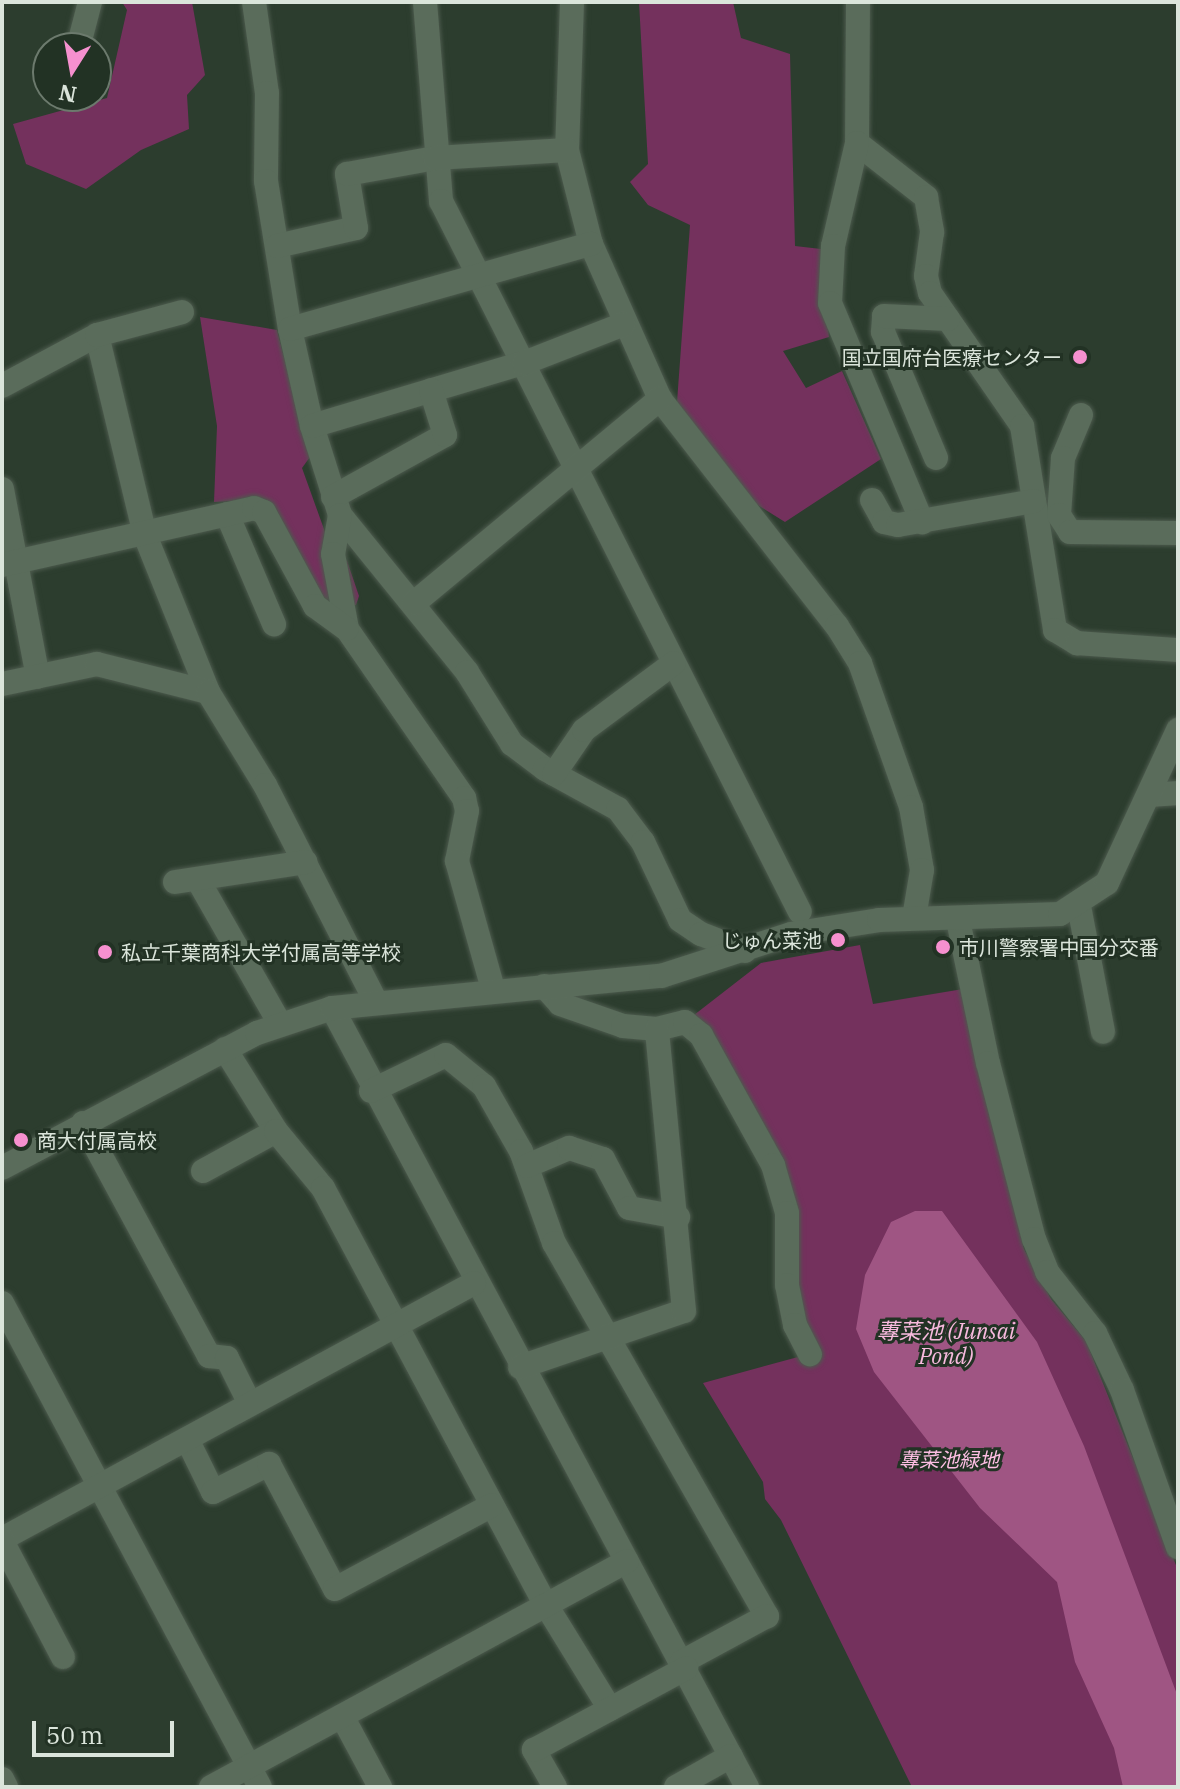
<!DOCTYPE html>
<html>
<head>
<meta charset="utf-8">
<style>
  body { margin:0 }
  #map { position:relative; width:1180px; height:1789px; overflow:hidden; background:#2c3d2e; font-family:"IBM Plex Serif","Noto Sans JP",serif }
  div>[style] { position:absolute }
  .green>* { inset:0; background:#74315d }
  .water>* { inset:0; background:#9f5583 }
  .roads { filter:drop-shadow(0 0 2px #4c5a4d) drop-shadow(0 0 2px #4c5a4d) }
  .minor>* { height:24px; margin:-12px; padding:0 12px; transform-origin:12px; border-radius:12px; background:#5a6c5b }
  .dots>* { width:22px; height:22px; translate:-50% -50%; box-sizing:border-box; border:4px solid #223224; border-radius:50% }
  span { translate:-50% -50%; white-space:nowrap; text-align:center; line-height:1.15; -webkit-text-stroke:6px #223224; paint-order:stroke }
  .poi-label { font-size:20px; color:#dbe5db }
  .right { translate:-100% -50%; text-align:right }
  .left { translate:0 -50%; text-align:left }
  .park-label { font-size:20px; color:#fdbee3; font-style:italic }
  .water-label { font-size:22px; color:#f8bade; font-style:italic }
  .frame { position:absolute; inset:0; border:4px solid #dbe5db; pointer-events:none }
  .north { position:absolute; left:32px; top:32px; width:80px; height:80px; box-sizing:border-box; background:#223224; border:2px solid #6c7a6d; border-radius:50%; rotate:191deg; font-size:22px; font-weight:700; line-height:32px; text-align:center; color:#dbe5db }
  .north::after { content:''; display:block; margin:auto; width:28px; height:36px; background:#f690cf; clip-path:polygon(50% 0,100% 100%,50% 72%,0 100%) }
  .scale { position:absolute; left:32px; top:1721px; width:142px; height:36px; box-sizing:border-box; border:4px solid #dbe5db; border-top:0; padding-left:10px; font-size:24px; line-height:28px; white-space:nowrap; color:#dbe5db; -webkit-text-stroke:6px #223224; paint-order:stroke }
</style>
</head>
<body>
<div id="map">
  <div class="green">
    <i style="clip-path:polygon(122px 2px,192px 2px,205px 75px,187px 95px,189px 129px,141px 150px,86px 189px,26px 164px,13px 124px,107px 98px,127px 10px)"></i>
    <i style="clip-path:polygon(639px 2px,733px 2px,741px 38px,790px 54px,795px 246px,821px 249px,829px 337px,783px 351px,806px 388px,842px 371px,881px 459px,785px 522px,756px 504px,677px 402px,690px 225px,648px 205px,630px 182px,648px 164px)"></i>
    <i style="clip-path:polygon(200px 317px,277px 330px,310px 457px,302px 468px,329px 543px,347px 561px,359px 596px,356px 605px,330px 610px,257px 500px,214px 502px,217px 426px)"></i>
    <i style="clip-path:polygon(860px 945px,873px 1004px,963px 989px,1024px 1249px,1051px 1299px,1086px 1341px,1178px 1570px,1178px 1787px,912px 1787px,781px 1520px,765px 1499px,763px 1482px,703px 1383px,809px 1354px,787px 1212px,685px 1022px,761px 963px)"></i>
  </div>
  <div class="water">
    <i style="clip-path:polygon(915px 1211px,942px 1211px,1037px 1342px,1084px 1446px,1178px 1697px,1178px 1787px,1123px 1787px,1114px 1748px,1075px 1662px,1057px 1582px,980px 1508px,874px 1372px,856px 1329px,865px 1275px,891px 1222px)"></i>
  </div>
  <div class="roads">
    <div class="minor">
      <i style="left:254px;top:2px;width:92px;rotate:81.9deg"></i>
      <i style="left:267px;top:93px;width:88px;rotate:90.7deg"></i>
      <i style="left:266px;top:181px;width:150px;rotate:80.8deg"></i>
      <i style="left:290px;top:329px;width:99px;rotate:77.2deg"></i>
      <i style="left:312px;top:426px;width:93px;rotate:72.5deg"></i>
      <i style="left:340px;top:515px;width:202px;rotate:51deg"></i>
      <i style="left:467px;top:672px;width:85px;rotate:58deg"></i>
      <i style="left:512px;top:744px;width:41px;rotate:37.1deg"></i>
      <i style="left:545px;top:769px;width:83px;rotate:28.7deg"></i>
      <i style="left:618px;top:809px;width:41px;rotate:52.9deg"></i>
      <i style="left:643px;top:842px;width:86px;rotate:64.6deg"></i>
      <i style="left:680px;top:920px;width:25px;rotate:34deg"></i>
      <i style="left:701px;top:934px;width:47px;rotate:21.1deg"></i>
      <i style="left:425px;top:2px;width:200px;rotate:85.4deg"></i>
      <i style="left:441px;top:201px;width:796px;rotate:63.21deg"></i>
      <i style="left:572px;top:2px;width:148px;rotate:91.9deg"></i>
      <i style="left:567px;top:150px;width:97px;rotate:75.7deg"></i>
      <i style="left:591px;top:244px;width:170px;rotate:66deg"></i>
      <i style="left:660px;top:399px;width:288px;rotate:52.1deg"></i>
      <i style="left:837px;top:626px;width:44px;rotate:58.1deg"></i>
      <i style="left:860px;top:663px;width:153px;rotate:70.5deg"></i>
      <i style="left:911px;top:807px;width:64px;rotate:80.1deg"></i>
      <i style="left:922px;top:870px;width:49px;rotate:99.5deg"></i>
      <i style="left:858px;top:2px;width:141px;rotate:90.4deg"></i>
      <i style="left:857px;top:143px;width:88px;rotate:38deg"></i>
      <i style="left:926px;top:197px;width:36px;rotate:80deg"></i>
      <i style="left:932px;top:232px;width:44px;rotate:97.8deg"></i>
      <i style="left:926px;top:276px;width:17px;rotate:77deg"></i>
      <i style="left:930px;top:293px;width:162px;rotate:55.3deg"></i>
      <i style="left:1022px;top:426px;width:207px;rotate:80.8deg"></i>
      <i style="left:1055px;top:630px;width:26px;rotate:31deg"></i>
      <i style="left:1077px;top:643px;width:101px;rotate:4deg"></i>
      <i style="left:78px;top:48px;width:48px;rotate:-75.4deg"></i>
      <i style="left:857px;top:143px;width:106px;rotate:103.1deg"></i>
      <i style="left:833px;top:246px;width:57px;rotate:93deg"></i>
      <i style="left:830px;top:303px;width:238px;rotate:67.2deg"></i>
      <i style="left:277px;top:246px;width:81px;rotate:-12.8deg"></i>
      <i style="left:356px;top:228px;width:55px;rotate:-99.5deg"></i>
      <i style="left:347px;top:174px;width:89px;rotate:-10.3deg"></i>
      <i style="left:435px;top:158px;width:132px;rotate:-3.5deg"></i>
      <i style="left:290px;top:329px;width:313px;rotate:-15.8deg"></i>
      <i style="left:97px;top:335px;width:206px;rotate:76.5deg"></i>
      <i style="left:145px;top:535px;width:169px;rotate:68.1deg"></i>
      <i style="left:2px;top:386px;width:108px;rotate:-28.2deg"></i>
      <i style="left:97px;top:335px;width:88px;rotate:-15.1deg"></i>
      <i style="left:1081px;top:415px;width:47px;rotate:112.7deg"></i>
      <i style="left:1063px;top:458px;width:57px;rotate:94deg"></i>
      <i style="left:1059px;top:515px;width:20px;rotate:57deg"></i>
      <i style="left:1070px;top:532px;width:108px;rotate:0.5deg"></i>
      <i style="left:312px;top:426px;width:221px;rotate:-16.6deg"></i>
      <i style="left:524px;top:363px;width:107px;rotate:-21.3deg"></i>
      <i style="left:936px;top:458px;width:137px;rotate:-112.8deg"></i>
      <i style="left:883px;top:332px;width:16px;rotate:-86deg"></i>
      <i style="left:884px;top:316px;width:64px;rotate:2.7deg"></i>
      <i style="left:2px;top:489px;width:191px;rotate:79.2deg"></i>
      <i style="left:333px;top:497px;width:128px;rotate:-29deg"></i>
      <i style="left:445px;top:435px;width:47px;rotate:-107.3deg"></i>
      <i style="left:872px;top:500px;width:25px;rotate:61deg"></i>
      <i style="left:884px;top:522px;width:14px;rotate:12deg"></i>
      <i style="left:898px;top:525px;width:138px;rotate:-10deg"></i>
      <i style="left:227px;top:514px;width:120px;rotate:66.9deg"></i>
      <i style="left:340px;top:515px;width:40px;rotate:100deg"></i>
      <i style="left:333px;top:554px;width:76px;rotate:79.4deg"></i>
      <i style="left:347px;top:629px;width:206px;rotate:55.3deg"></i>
      <i style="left:464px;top:798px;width:13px;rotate:77deg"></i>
      <i style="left:467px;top:811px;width:51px;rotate:101.3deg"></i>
      <i style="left:457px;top:861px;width:133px;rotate:74.3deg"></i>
      <i style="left:2px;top:565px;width:258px;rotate:-12.7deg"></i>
      <i style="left:254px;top:508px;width:11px;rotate:22deg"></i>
      <i style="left:264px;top:512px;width:107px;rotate:61.5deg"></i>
      <i style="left:315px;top:606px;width:39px;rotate:36deg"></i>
      <i style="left:414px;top:603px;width:320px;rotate:-39.7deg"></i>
      <i style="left:2px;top:684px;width:97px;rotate:-11.9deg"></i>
      <i style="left:97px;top:664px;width:114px;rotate:14.2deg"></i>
      <i style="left:208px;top:692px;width:109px;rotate:58.5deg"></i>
      <i style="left:265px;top:785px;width:242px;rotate:62.9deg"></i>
      <i style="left:554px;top:774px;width:53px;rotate:-55.7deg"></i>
      <i style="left:584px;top:730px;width:112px;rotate:-36.7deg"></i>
      <i style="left:1150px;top:795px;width:28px;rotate:-4deg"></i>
      <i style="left:198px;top:880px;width:166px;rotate:60.3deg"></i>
      <i style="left:175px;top:882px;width:132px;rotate:-8.7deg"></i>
      <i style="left:1079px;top:906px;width:128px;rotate:79.2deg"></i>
      <i style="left:958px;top:920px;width:146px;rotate:78.2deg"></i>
      <i style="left:988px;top:1063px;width:182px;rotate:75.4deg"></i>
      <i style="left:1034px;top:1239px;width:35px;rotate:68deg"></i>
      <i style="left:1047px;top:1272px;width:78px;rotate:51.8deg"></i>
      <i style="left:1095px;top:1333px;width:63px;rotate:64.7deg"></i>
      <i style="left:1122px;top:1390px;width:167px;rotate:70.4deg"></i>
      <i style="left:544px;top:986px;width:24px;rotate:48deg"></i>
      <i style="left:560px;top:1004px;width:67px;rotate:19.2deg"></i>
      <i style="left:623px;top:1026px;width:34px;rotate:5deg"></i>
      <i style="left:657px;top:1029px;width:29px;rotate:-14deg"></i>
      <i style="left:685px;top:1022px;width:21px;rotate:39deg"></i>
      <i style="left:701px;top:1035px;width:149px;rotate:61deg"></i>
      <i style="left:773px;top:1165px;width:50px;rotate:73.7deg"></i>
      <i style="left:787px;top:1213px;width:72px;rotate:90deg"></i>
      <i style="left:787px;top:1285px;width:41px;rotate:78.7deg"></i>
      <i style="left:795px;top:1325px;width:33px;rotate:63deg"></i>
      <i style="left:332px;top:1008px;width:883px;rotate:61.95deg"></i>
      <i style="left:225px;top:1049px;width:97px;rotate:58.1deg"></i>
      <i style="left:371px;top:1091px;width:83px;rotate:-25.6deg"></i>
      <i style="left:446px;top:1055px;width:49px;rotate:39.2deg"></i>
      <i style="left:484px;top:1086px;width:75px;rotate:60.4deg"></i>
      <i style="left:521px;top:1151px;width:98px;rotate:70.3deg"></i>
      <i style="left:554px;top:1243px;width:430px;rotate:60.3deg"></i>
      <i style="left:767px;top:1616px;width:97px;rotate:151.6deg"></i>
      <i style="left:83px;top:1123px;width:265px;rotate:61.6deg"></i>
      <i style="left:209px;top:1356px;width:18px;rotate:6deg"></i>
      <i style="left:227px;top:1358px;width:51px;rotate:63.4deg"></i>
      <i style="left:527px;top:1166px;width:46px;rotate:-23.2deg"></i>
      <i style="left:569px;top:1148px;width:36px;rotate:18deg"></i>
      <i style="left:603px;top:1159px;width:55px;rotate:62deg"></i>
      <i style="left:629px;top:1208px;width:50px;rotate:10.4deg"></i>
      <i style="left:2px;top:1168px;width:289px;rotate:-27.9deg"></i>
      <i style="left:257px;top:1033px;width:79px;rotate:-18.4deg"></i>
      <i style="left:332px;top:1008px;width:331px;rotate:-5.6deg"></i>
      <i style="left:661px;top:976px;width:137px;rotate:-17.9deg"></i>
      <i style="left:791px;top:934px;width:89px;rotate:-9deg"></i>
      <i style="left:879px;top:920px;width:181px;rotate:-1.9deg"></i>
      <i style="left:1060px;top:914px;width:56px;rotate:-33.4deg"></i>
      <i style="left:1107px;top:883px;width:169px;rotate:-65.1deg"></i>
      <i style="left:203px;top:1171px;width:83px;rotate:-28.7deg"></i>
      <i style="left:276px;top:1131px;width:74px;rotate:50.5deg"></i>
      <i style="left:323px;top:1188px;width:473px;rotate:61.9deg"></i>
      <i style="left:546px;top:1605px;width:122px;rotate:58.4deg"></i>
      <i style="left:2px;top:1303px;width:548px;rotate:61.94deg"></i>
      <i style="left:520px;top:1367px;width:173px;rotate:-18.9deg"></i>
      <i style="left:684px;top:1311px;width:283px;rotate:-95.5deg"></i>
      <i style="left:187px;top:1439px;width:59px;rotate:63.9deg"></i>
      <i style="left:213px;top:1492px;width:63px;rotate:-26.6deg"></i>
      <i style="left:269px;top:1464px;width:141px;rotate:62.2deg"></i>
      <i style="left:335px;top:1589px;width:178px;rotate:-28.1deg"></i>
      <i style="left:2px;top:1539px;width:537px;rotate:-28.47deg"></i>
      <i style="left:2px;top:1541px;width:131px;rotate:62.3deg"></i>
      <i style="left:342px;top:1716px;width:81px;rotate:61.8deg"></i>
      <i style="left:2px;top:1779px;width:9px;rotate:63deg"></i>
      <i style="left:211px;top:1787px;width:473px;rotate:-28.5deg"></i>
      <i style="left:555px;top:1787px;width:43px;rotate:-119.6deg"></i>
      <i style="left:534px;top:1750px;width:173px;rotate:-28.3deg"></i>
      <i style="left:676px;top:1787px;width:63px;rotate:-29.4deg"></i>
    </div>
  </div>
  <div class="dots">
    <i style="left:1080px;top:357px;background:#f690cf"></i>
    <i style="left:838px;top:940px;background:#f690cf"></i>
    <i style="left:943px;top:947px;background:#f690cf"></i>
    <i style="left:105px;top:952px;background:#f690cf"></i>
    <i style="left:21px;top:1140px;background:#f690cf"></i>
  </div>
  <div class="poi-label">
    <span class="right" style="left:1062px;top:357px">国立国府台医療センター</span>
    <span class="right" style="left:822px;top:940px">じゅん菜池</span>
    <span class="left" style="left:959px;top:947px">市川警察署中国分交番</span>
    <span class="left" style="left:121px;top:952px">私立千葉商科大学付属高等学校</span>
    <span class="left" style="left:37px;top:1140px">商大付属高校</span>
  </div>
  <div class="park-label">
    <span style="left:949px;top:1459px">蓴菜池緑地</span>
  </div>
  <div class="water-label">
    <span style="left:946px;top:1343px">蓴菜池 (Junsai<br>Pond)</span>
  </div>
  <div class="frame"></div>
  <div class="north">N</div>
  <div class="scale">50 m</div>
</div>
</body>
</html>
